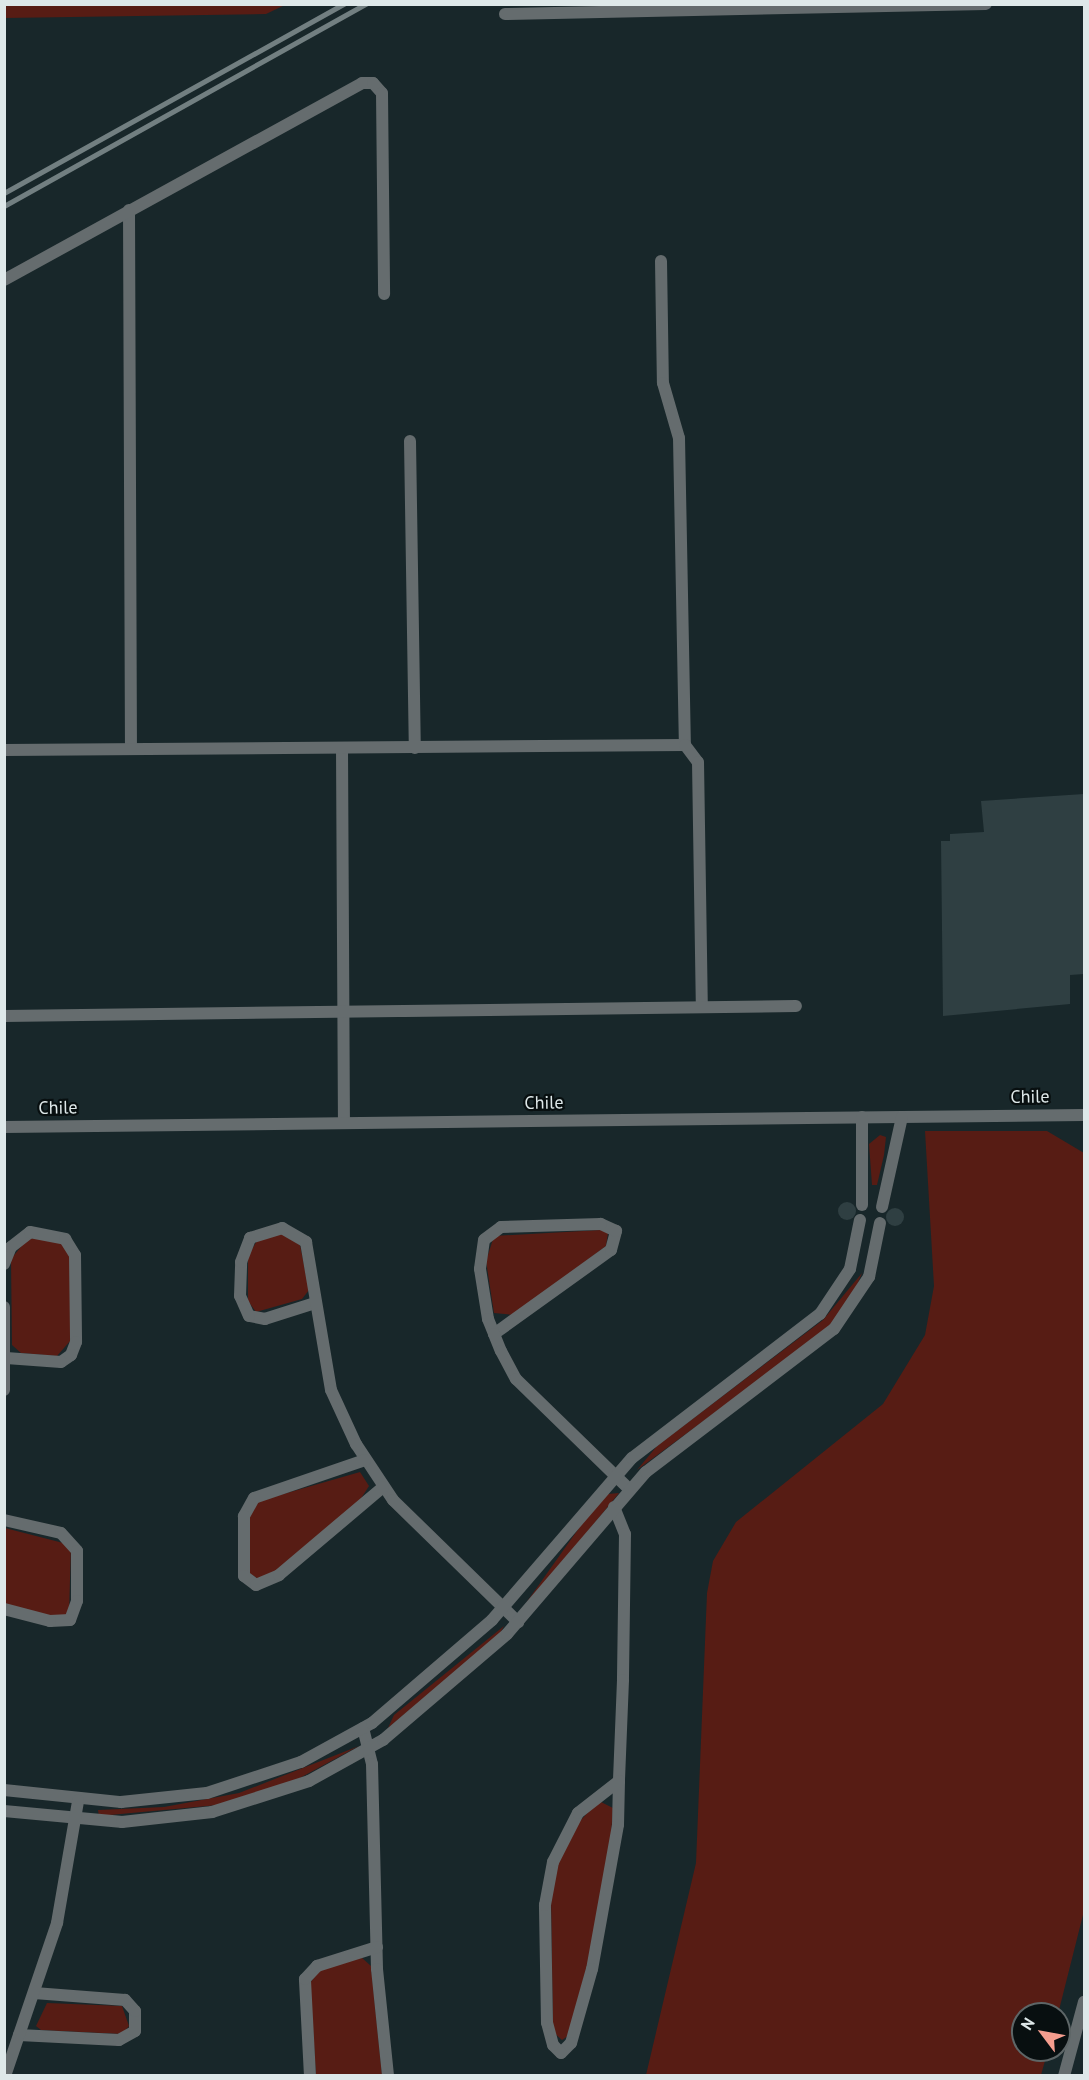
<!DOCTYPE html>
<html>
<head>
<meta charset="utf-8">
<style>
  body { margin:0 }
  #map { position:relative; width:1089px; height:2080px; overflow:hidden; background:#18272a; font-family:"PT Sans",sans-serif }
  div>[style] { position:absolute }
  .green>* { inset:0; background:#571c14 }
  .building>* { inset:0; background:#2f3f42 }
  .round { border-radius:50% }
  .minor>* { height:12px; margin:-6px; padding:0 6px; transform-origin:6px; border-radius:6px; background:#656c6e }
  .tertiary>* { height:12px; margin:-6px; padding:0 6px; transform-origin:6px; border-radius:6px; background:#656c6e }
  .rail>* { height:4.5px; margin:-2.25px; padding:0 2.25px; transform-origin:2.25px; border-radius:2.25px; background:#727f81 }
  span { translate:-50% -50%; white-space:nowrap; text-align:center; line-height:1.15; -webkit-text-stroke:4.5px #080f10; paint-order:stroke }
  .street-label { font-size:18px; color:#dee8e9 }
  .frame { position:absolute; inset:0; border:6px solid #dee8e9; pointer-events:none }
  .north { position:absolute; left:1011px; top:2002px; width:60px; height:60px; box-sizing:border-box; background:#080f10; border:2px solid #5e6667; border-radius:50%; rotate:302deg; font-size:16px; font-weight:700; line-height:24px; text-align:center; color:#dee8e9 }
  .north::after { content:''; display:block; margin:auto; width:21px; height:27px; background:#f59d8e; clip-path:polygon(50% 0,100% 100%,50% 72%,0 100%) }
</style>
</head>
<body>
<div id="map">
  <div class="green">
    <i style="clip-path:polygon(4px 5px,5px 4px,285px 5px,266px 14px,5px 18px)"></i>
    <i style="clip-path:polygon(925px 1131px,1047px 1131px,1084px 1153px,1084px 1911px,1058px 2014px,1023px 2014px,1023px 2050px,1048px 2050px,1041px 2075px,646px 2075px,696px 1863px,707px 1593px,713px 1561px,736px 1522px,883px 1404px,925px 1335px,934px 1286px)"></i>
    <i style="clip-path:polygon(880px 1135px,886px 1137px,884px 1155px,877px 1185px,872px 1185px,869px 1144px)"></i>
    <i style="clip-path:polygon(601px 1230px,608px 1233px,606px 1246px,514px 1315px,494px 1313px,486px 1261px,494px 1236px)"></i>
    <i style="clip-path:polygon(279px 1232px,300px 1245px,309px 1290px,302px 1299px,256px 1312px,248px 1301px,248px 1256px,258px 1239px)"></i>
    <i style="clip-path:polygon(28px 1238px,59px 1240px,70px 1255px,71px 1340px,57px 1356px,21px 1353px,12px 1345px,11px 1259px)"></i>
    <i style="clip-path:polygon(862px 1273px,850px 1302px,824px 1332px,637px 1470px,657px 1446px,823px 1320px)"></i>
    <i style="clip-path:polygon(360px 1472px,369px 1486px,360px 1500px,269px 1577px,260px 1580px,249px 1573px,249px 1517px,259px 1501px)"></i>
    <i style="clip-path:polygon(619px 1493px,554px 1573px,526px 1603px,584px 1521px,608px 1494px)"></i>
    <i style="clip-path:polygon(5px 1528px,71px 1545px,69px 1614px,56px 1618px,5px 1604px)"></i>
    <i style="clip-path:polygon(504px 1626px,499px 1635px,388px 1728px,394px 1715px)"></i>
    <i style="clip-path:polygon(359px 1746px,296px 1780px,218px 1805px,99px 1816px,98px 1810px,164px 1807px,239px 1793px)"></i>
    <i style="clip-path:polygon(599px 1801px,613px 1808px,610px 1848px,591px 1951px,568px 2036px,562px 2040px,553px 2032px,551px 1897px,558px 1861px,575px 1826px)"></i>
    <i style="clip-path:polygon(361px 1957px,371px 1966px,382px 2075px,316px 2075px,310px 1983px,319px 1971px)"></i>
    <i style="clip-path:polygon(47px 2003px,122px 2006px,129px 2026px,122px 2034px,41px 2030px,36px 2026px)"></i>
  </div>
  <div class="building">
    <i style="clip-path:polygon(1084px 794px,1084px 974px,1070px 975px,1070px 1004px,943px 1016px,941px 841px,950px 841px,950px 834px,984px 832px,981px 801px)"></i>
    <i class="round" style="left:838px;top:1202px;width:18px;height:18px"></i>
    <i class="round" style="left:886px;top:1208px;width:18px;height:18px"></i>
  </div>
  <div class="minor">
    <i style="left:505px;top:14px;width:481px;rotate:-1.2deg"></i>
    <i style="left:129px;top:210px;width:539px;rotate:89.79deg"></i>
    <i style="left:661px;top:261px;width:122px;rotate:89.1deg"></i>
    <i style="left:663px;top:383px;width:57px;rotate:73.8deg"></i>
    <i style="left:679px;top:438px;width:307px;rotate:88.9deg"></i>
    <i style="left:4px;top:280px;width:409px;rotate:-28.8deg"></i>
    <i style="left:362px;top:83px;width:11px"></i>
    <i style="left:373px;top:83px;width:13px;rotate:48deg"></i>
    <i style="left:382px;top:93px;width:201px;rotate:89.4deg"></i>
    <i style="left:410px;top:441px;width:307px;rotate:89.1deg"></i>
    <i style="left:342px;top:748px;width:375px;rotate:89.7deg"></i>
    <i style="left:4px;top:750px;width:681px;rotate:-0.42deg"></i>
    <i style="left:685px;top:745px;width:21px;rotate:53deg"></i>
    <i style="left:698px;top:762px;width:245px;rotate:89.1deg"></i>
    <i style="left:4px;top:1016px;width:792px;rotate:-0.72deg"></i>
    <i style="left:4px;top:1127px;width:1080px;rotate:-0.64deg"></i>
    <i style="left:862px;top:1205px;width:88px;rotate:-90deg"></i>
    <i style="left:882px;top:1207px;width:92px;rotate:-77.5deg"></i>
    <i style="left:4px;top:1264px;width:18px;rotate:-68deg"></i>
    <i style="left:11px;top:1247px;width:24px;rotate:-38deg"></i>
    <i style="left:30px;top:1232px;width:36px;rotate:11deg"></i>
    <i style="left:65px;top:1239px;width:19px;rotate:58deg"></i>
    <i style="left:75px;top:1255px;width:87px;rotate:89.3deg"></i>
    <i style="left:76px;top:1342px;width:14px;rotate:111deg"></i>
    <i style="left:71px;top:1355px;width:12px;rotate:145deg"></i>
    <i style="left:61px;top:1362px;width:55px;rotate:-175.8deg"></i>
    <i style="left:315px;top:1303px;width:52px;rotate:162.3deg"></i>
    <i style="left:265px;top:1319px;width:16px;rotate:-169deg"></i>
    <i style="left:249px;top:1316px;width:22px;rotate:-114deg"></i>
    <i style="left:240px;top:1296px;width:34px;rotate:-88deg"></i>
    <i style="left:241px;top:1262px;width:26px;rotate:-69deg"></i>
    <i style="left:250px;top:1238px;width:34px;rotate:-17deg"></i>
    <i style="left:282px;top:1228px;width:28px;rotate:30deg"></i>
    <i style="left:306px;top:1242px;width:150px;rotate:80.4deg"></i>
    <i style="left:331px;top:1390px;width:60px;rotate:65.2deg"></i>
    <i style="left:356px;top:1444px;width:67px;rotate:56.5deg"></i>
    <i style="left:393px;top:1500px;width:175px;rotate:44.3deg"></i>
    <i style="left:4px;top:1307px;width:83px;rotate:90deg"></i>
    <i style="left:494px;top:1334px;width:144px;rotate:-35.7deg"></i>
    <i style="left:611px;top:1250px;width:20px;rotate:-75deg"></i>
    <i style="left:616px;top:1231px;width:17px;rotate:-155deg"></i>
    <i style="left:601px;top:1224px;width:100px;rotate:178.3deg"></i>
    <i style="left:501px;top:1227px;width:21px;rotate:143deg"></i>
    <i style="left:484px;top:1240px;width:29px;rotate:98deg"></i>
    <i style="left:480px;top:1269px;width:51px;rotate:80.9deg"></i>
    <i style="left:488px;top:1319px;width:16px;rotate:68deg"></i>
    <i style="left:494px;top:1334px;width:18px;rotate:68deg"></i>
    <i style="left:501px;top:1351px;width:32px;rotate:62deg"></i>
    <i style="left:516px;top:1379px;width:159px;rotate:44.2deg"></i>
    <i style="left:365px;top:1460px;width:117px;rotate:161.1deg"></i>
    <i style="left:254px;top:1498px;width:21px;rotate:119deg"></i>
    <i style="left:244px;top:1516px;width:60px;rotate:90deg"></i>
    <i style="left:244px;top:1576px;width:15px;rotate:37deg"></i>
    <i style="left:256px;top:1585px;width:25px;rotate:-23deg"></i>
    <i style="left:279px;top:1575px;width:136px;rotate:-40.2deg"></i>
    <i style="left:614px;top:1507px;width:29px;rotate:68deg"></i>
    <i style="left:625px;top:1534px;width:146px;rotate:90.8deg"></i>
    <i style="left:623px;top:1680px;width:101px;rotate:92.3deg"></i>
    <i style="left:619px;top:1781px;width:44px;rotate:91.3deg"></i>
    <i style="left:618px;top:1825px;width:146px;rotate:100.2deg"></i>
    <i style="left:592px;top:1969px;width:77px;rotate:105.8deg"></i>
    <i style="left:571px;top:2043px;width:14px;rotate:135deg"></i>
    <i style="left:561px;top:2053px;width:11px;rotate:-135deg"></i>
    <i style="left:553px;top:2045px;width:23px;rotate:-105deg"></i>
    <i style="left:547px;top:2023px;width:118px;rotate:-91deg"></i>
    <i style="left:545px;top:1905px;width:44px;rotate:-79.5deg"></i>
    <i style="left:553px;top:1862px;width:55px;rotate:-63deg"></i>
    <i style="left:578px;top:1813px;width:52px;rotate:-38deg"></i>
    <i style="left:4px;top:1520px;width:58px;rotate:12.8deg"></i>
    <i style="left:61px;top:1533px;width:24px;rotate:48deg"></i>
    <i style="left:77px;top:1551px;width:50px;rotate:90deg"></i>
    <i style="left:77px;top:1601px;width:20px;rotate:110deg"></i>
    <i style="left:70px;top:1620px;width:20px;rotate:177deg"></i>
    <i style="left:50px;top:1621px;width:48px;rotate:-165.4deg"></i>
    <i style="left:363px;top:1728px;width:37px;rotate:76deg"></i>
    <i style="left:372px;top:1764px;width:205px;rotate:88.6deg"></i>
    <i style="left:377px;top:1969px;width:108px;rotate:84.1deg"></i>
    <i style="left:4px;top:1790px;width:118px;rotate:5.9deg"></i>
    <i style="left:121px;top:1802px;width:86px;rotate:-6deg"></i>
    <i style="left:207px;top:1793px;width:99px;rotate:-18.3deg"></i>
    <i style="left:301px;top:1762px;width:81px;rotate:-28.8deg"></i>
    <i style="left:372px;top:1723px;width:158px;rotate:-40.6deg"></i>
    <i style="left:492px;top:1620px;width:214px;rotate:-49.2deg"></i>
    <i style="left:632px;top:1458px;width:237px;rotate:-37.5deg"></i>
    <i style="left:820px;top:1314px;width:54px;rotate:-56.3deg"></i>
    <i style="left:850px;top:1269px;width:50px;rotate:-78.5deg"></i>
    <i style="left:4px;top:1811px;width:119px;rotate:5.3deg"></i>
    <i style="left:122px;top:1822px;width:91px;rotate:-6.3deg"></i>
    <i style="left:212px;top:1812px;width:102px;rotate:-17.7deg"></i>
    <i style="left:309px;top:1781px;width:85px;rotate:-29deg"></i>
    <i style="left:383px;top:1740px;width:163px;rotate:-40.5deg"></i>
    <i style="left:507px;top:1634px;width:213px;rotate:-49.4deg"></i>
    <i style="left:646px;top:1472px;width:236px;rotate:-37.3deg"></i>
    <i style="left:834px;top:1329px;width:63px;rotate:-56.1deg"></i>
    <i style="left:869px;top:1277px;width:55px;rotate:-78.5deg"></i>
    <i style="left:19px;top:2035px;width:100px;rotate:2.9deg"></i>
    <i style="left:119px;top:2040px;width:18px;rotate:-29deg"></i>
    <i style="left:135px;top:2031px;width:20px;rotate:-90deg"></i>
    <i style="left:135px;top:2011px;width:15px;rotate:-132deg"></i>
    <i style="left:125px;top:2000px;width:91px;rotate:-175.6deg"></i>
    <i style="left:5px;top:2076px;width:162px;rotate:-71.2deg"></i>
    <i style="left:57px;top:1923px;width:124px;rotate:-80.2deg"></i>
    <i style="left:310px;top:2076px;width:97px;rotate:-93deg"></i>
    <i style="left:305px;top:1979px;width:18px;rotate:-47deg"></i>
    <i style="left:317px;top:1966px;width:63px;rotate:-17.6deg"></i>
  </div>
  <div class="tertiary">
    <i style="left:1064px;top:2076px;width:77px;rotate:-74.9deg"></i>
  </div>
  <div class="rail">
    <i style="left:4px;top:193px;width:389px;rotate:-29.1deg"></i>
    <i style="left:4px;top:206px;width:415px;rotate:-29.2deg"></i>
  </div>
  <div class="street-label">
    <span style="left:1030px;top:1097px;rotate:-1deg">Chile</span>
    <span style="left:544px;top:1103px;rotate:-1deg">Chile</span>
    <span style="left:58px;top:1108px;rotate:-1deg">Chile</span>
  </div>
  <div class="frame"></div>
  <div class="north">N</div>
</div>
</body>
</html>
